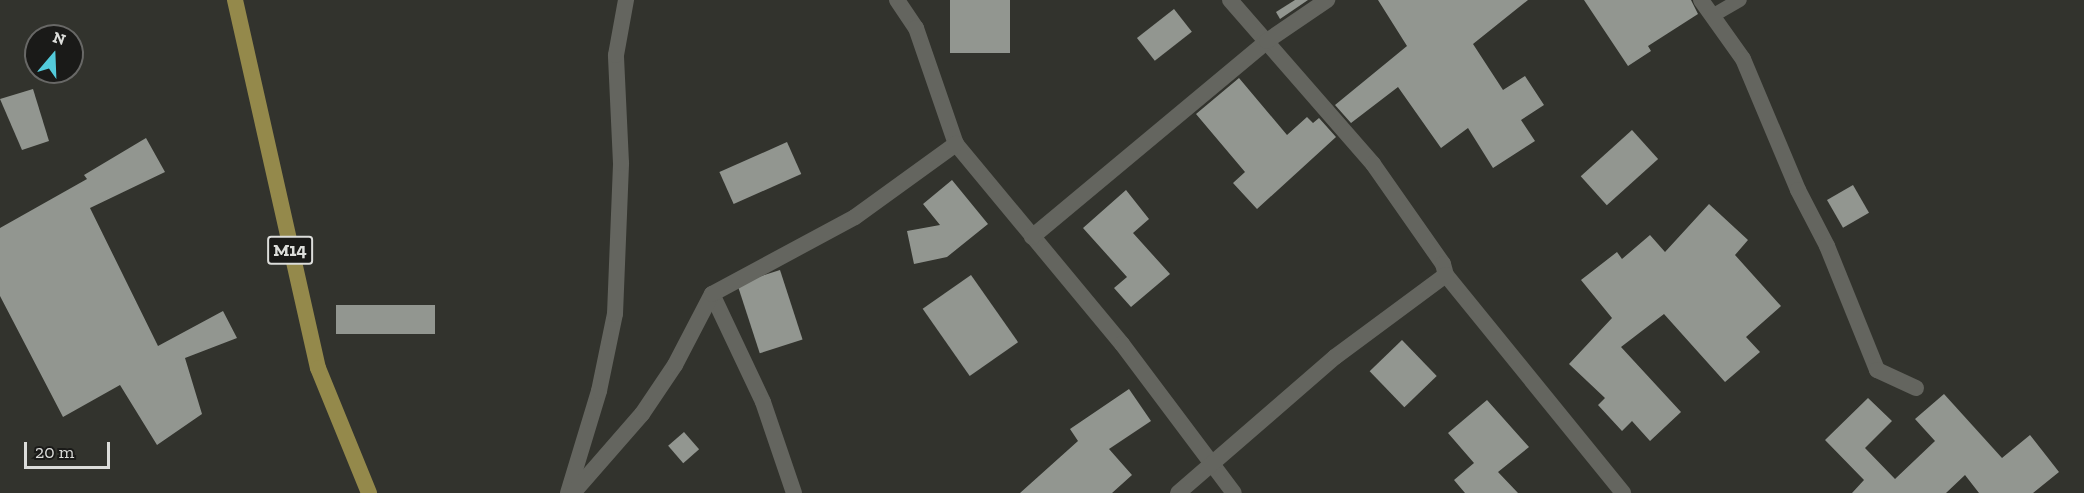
<!DOCTYPE html>
<html>
<head>
<meta charset="utf-8">
<style>
  body { margin:0 }
  #map { position:relative; width:2084px; height:493px; overflow:hidden; background:#32332d; font-family:"Zilla Slab",serif }
  div>[style] { position:absolute }
  .building>* { inset:0; background:#929690; transform-origin:0 0 }
  .service>* { height:14px; margin:-7px; padding:0 7px; transform-origin:7px; border-radius:7px; background:#64655f }
  .minor>* { height:16px; margin:-8px; padding:0 8px; transform-origin:8px; border-radius:8px; background:#64655f }
  .primary>* { height:16px; margin:-8px; padding:0 8px; transform-origin:8px; border-radius:8px; background:#94894b }
  span { translate:-50% -50%; white-space:nowrap; text-align:center; line-height:1.15; -webkit-text-stroke:6px #1a1a18; paint-order:stroke }
  .shield-label span { padding:2px 4px; background:#1a1a18; border:2px solid; border-radius:4px; -webkit-text-stroke-width:0 }
  .shield-label { font-size:18px; color:#dcddda; font-weight:700 }
  .north { position:absolute; left:24px; top:24px; width:60px; height:60px; box-sizing:border-box; background:#1a1a18; border:2px solid #686866; border-radius:50%; rotate:19deg; font-size:16px; font-weight:700; line-height:24px; text-align:center; color:#dcddda }
  .north::after { content:''; display:block; margin:auto; width:21px; height:27px; background:#53cbdb; clip-path:polygon(50% 0,100% 100%,50% 72%,0 100%) }
  .scale { position:absolute; left:24px; top:442px; width:86px; height:27px; box-sizing:border-box; border:3px solid #dcddda; border-top:0; padding-left:8px; font-size:18px; line-height:21px; white-space:nowrap; color:#dcddda; -webkit-text-stroke:4px #1a1a18; paint-order:stroke }
</style>
</head>
<body>
<div id="map">
  <div class="building">
    <i style="left:950px;top:0;width:60px;height:53px"></i>
    <i style="clip-path:polygon(1295px 0,1308px 0,1280px 19px,1276px 12px)"></i>
    <i style="clip-path:polygon(1378px 0,1528px 0,1473px 44px,1503px 90px,1525px 76px,1544px 105px,1521px 120px,1535px 141px,1493px 168px,1468px 128px,1441px 148px,1398px 87px,1351px 123px,1335px 105px,1407px 46px)"></i>
    <i style="clip-path:polygon(1584px 0,1691px 0,1698px 14px,1648px 46px,1651px 51px,1628px 66px)"></i>
    <i style="left:1174px;top:9px;width:29px;height:47px;rotate:52deg"></i>
    <i style="clip-path:polygon(1239px 78px,1287px 135px,1307px 117px,1313px 123px,1319px 118px,1336px 137px,1257px 209px,1233px 183px,1245px 172px,1196px 114px)"></i>
    <i style="clip-path:polygon(33px 89px,49px 141px,22px 150px,0 99px)"></i>
    <i style="left:1632px;top:130px;width:39px;height:69px;rotate:48deg"></i>
    <i style="clip-path:polygon(146px 138px,165px 172px,90px 208px,158px 346px,223px 311px,237px 338px,185px 358px,202px 414px,157px 445px,120px 385px,63px 417px,0 296px,0 228px,87px 179px,84px 175px)"></i>
    <i style="left:787px;top:142px;width:35px;height:74px;rotate:66deg"></i>
    <i style="clip-path:polygon(952px 180px,988px 224px,947px 257px,914px 264px,907px 231px,940px 225px,923px 204px)"></i>
    <i style="left:1853px;top:185px;width:32px;height:30px;rotate:60deg"></i>
    <i style="clip-path:polygon(1126px 190px,1149px 219px,1133px 233px,1170px 274px,1131px 307px,1114px 288px,1127px 277px,1083px 228px)"></i>
    <i style="clip-path:polygon(1709px 204px,1748px 240px,1735px 255px,1781px 306px,1746px 337px,1760px 352px,1725px 382px,1664px 314px,1621px 347px,1681px 412px,1650px 441px,1632px 421px,1622px 431px,1598px 405px,1605px 398px,1569px 364px,1612px 318px,1581px 280px,1617px 252px,1622px 259px,1650px 235px,1665px 252px)"></i>
    <i style="left:780px;top:270px;width:73px;height:45px;rotate:72deg"></i>
    <i style="left:971px;top:275px;width:82px;height:59px;rotate:55deg"></i>
    <i style="left:435px;top:305px;width:29px;height:99px;rotate:90deg"></i>
    <i style="left:1402px;top:340px;width:50px;height:45px;rotate:46deg"></i>
    <i style="clip-path:polygon(1129px 389px,1151px 421px,1109px 449px,1132px 475px,1112px 493px,1020px 493px,1078px 441px,1070px 429px)"></i>
    <i style="clip-path:polygon(1944px 394px,2002px 458px,2030px 435px,2059px 472px,2033px 493px,1979px 493px,1965px 475px,1946px 493px,1852px 493px,1864px 480px,1825px 440px,1868px 398px,1892px 421px,1865px 448px,1895px 479px,1935px 441px,1915px 419px)"></i>
    <i style="clip-path:polygon(1487px 400px,1529px 447px,1498px 472px,1518px 493px,1465px 493px,1454px 480px,1474px 463px,1448px 433px)"></i>
    <i style="left:684px;top:432px;width:23px;height:21px;rotate:49deg"></i>
  </div>
  <div class="service">
    <i style="left:1712px;top:16px;width:32px;rotate:-30deg"></i>
  </div>
  <div class="minor">
    <i style="left:897px;top:0;width:34px;rotate:56deg"></i>
    <i style="left:916px;top:28px;width:123px;rotate:71deg"></i>
    <i style="left:956px;top:144px;width:260px;rotate:50.3deg"></i>
    <i style="left:1122px;top:344px;width:186px;rotate:53.1deg"></i>
    <i style="left:1230px;top:0;width:218px;rotate:48.9deg"></i>
    <i style="left:1373px;top:164px;width:122px;rotate:55deg"></i>
    <i style="left:1443px;top:264px;width:11px;rotate:75deg"></i>
    <i style="left:1446px;top:275px;width:281px;rotate:50.9deg"></i>
    <i style="left:1701px;top:0;width:72px;rotate:54.6deg"></i>
    <i style="left:1743px;top:59px;width:142px;rotate:67.2deg"></i>
    <i style="left:1798px;top:190px;width:63px;rotate:62.6deg"></i>
    <i style="left:1827px;top:246px;width:134px;rotate:68deg"></i>
    <i style="left:1877px;top:370px;width:43px;rotate:24.8deg"></i>
    <i style="left:1032px;top:237px;width:306px;rotate:-39.8deg"></i>
    <i style="left:1267px;top:41px;width:73px;rotate:-34.3deg"></i>
    <i style="left:712px;top:294px;width:119px;rotate:64.7deg"></i>
    <i style="left:763px;top:402px;width:96px;rotate:71.2deg"></i>
    <i style="left:568px;top:493px;width:107px;rotate:-73.1deg"></i>
    <i style="left:599px;top:391px;width:79px;rotate:-78.3deg"></i>
    <i style="left:615px;top:314px;width:151px;rotate:-87.7deg"></i>
    <i style="left:621px;top:163px;width:108px;rotate:-92.7deg"></i>
    <i style="left:616px;top:55px;width:56px;rotate:-79.7deg"></i>
    <i style="left:573px;top:493px;width:105px;rotate:-48.9deg"></i>
    <i style="left:642px;top:414px;width:59px;rotate:-56deg"></i>
    <i style="left:675px;top:365px;width:80px;rotate:-62.5deg"></i>
    <i style="left:712px;top:294px;width:162px;rotate:-28.3deg"></i>
    <i style="left:855px;top:217px;width:125px;rotate:-35.9deg"></i>
    <i style="left:1178px;top:493px;width:208px;rotate:-40.9deg"></i>
    <i style="left:1335px;top:357px;width:138px;rotate:-36.5deg"></i>
  </div>
  <div class="primary">
    <i style="left:235px;top:0;width:377px;rotate:77.3deg"></i>
    <i style="left:318px;top:368px;width:135px;rotate:67.8deg"></i>
  </div>
  <div class="shield-label">
    <span style="left:290px;top:250px">M14</span>
  </div>
  <div class="north">N</div>
  <div class="scale">20 m</div>
</div>
</body>
</html>
